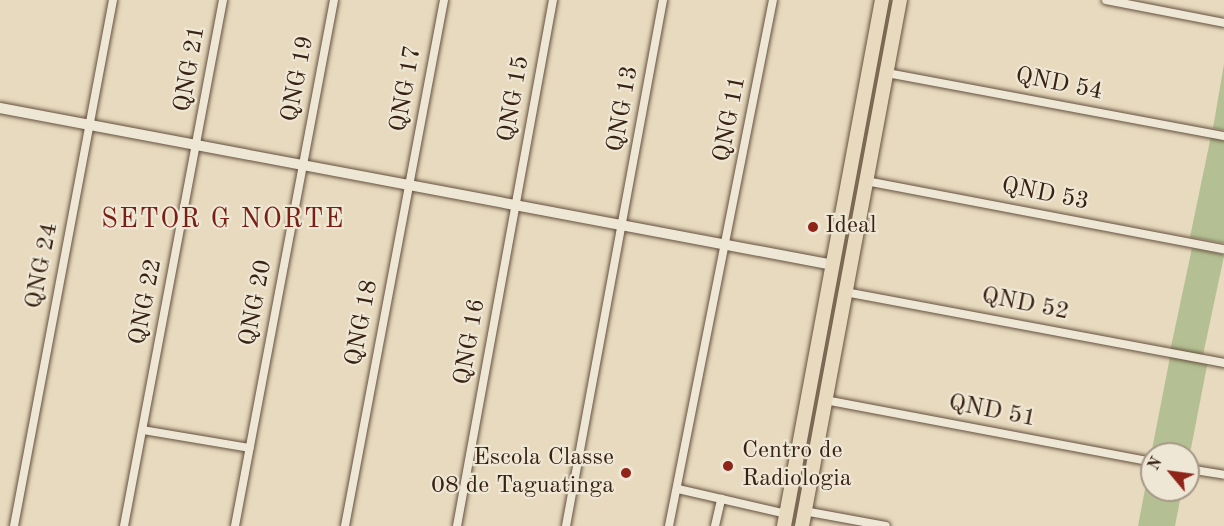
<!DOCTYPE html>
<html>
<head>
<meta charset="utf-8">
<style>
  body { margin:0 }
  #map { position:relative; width:1224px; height:526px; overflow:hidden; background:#e7dabe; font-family:"Old Standard TT",serif }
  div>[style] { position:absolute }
  .green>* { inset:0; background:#b4c093; transform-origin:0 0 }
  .roads { filter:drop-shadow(0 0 2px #64503e) drop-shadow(0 0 2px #64503e) }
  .minor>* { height:8px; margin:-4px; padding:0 4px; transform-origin:4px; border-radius:4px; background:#efe7d5 }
  .tertiary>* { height:10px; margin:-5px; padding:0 5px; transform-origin:5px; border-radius:5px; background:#efe7d5 }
  .primary>* { height:14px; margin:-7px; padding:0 7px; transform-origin:7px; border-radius:7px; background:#e7dabe }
  .dots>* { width:16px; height:16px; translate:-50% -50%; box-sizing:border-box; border:3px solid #efe7d5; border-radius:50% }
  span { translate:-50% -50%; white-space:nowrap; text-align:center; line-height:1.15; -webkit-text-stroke:4.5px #efe7d5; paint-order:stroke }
  .street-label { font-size:24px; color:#382213 }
  .poi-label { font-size:24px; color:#382213 }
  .left { translate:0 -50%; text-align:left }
  .right { translate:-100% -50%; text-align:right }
  .quarter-label { font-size:27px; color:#7a1f14; letter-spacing:1.5px }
  .north { position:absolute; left:1140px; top:442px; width:60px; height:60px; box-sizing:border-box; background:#efe7d5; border:2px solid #a69887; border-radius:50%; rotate:299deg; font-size:16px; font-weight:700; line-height:24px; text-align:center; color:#382213 }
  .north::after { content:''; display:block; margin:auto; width:21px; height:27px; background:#8f2418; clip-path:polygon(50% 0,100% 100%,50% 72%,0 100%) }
</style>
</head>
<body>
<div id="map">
  <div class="green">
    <i style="clip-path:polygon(1224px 64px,1224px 130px,1213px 128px)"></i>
    <i style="clip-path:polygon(1211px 136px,1224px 139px,1224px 243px,1190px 237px)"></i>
    <i style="left:1192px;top:248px;width:33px;height:103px;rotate:12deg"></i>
    <i style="left:1170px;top:357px;width:38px;height:102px;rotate:11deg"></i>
    <i style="clip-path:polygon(1149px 468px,1152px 490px,1182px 490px,1175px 526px,1138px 526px)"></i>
  </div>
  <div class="roads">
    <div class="minor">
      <i style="left:1106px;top:0;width:120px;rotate:11deg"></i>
      <i style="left:887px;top:73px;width:343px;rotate:10.6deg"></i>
      <i style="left:866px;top:181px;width:364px;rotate:10.8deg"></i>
      <i style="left:845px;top:292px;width:386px;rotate:10.6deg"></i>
      <i style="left:825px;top:400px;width:333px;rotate:10.7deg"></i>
      <i style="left:143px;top:430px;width:108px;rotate:9.6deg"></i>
      <i style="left:1188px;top:469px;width:36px;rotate:9deg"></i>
      <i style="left:678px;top:489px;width:111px;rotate:13deg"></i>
      <i style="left:804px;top:511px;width:83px;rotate:10.4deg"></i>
      <i style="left:14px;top:526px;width:535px;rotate:-79.34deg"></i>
      <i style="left:124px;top:526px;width:535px;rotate:-79.34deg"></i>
      <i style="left:235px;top:526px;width:535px;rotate:-79.34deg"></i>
      <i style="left:345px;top:526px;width:535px;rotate:-79.34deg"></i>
      <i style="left:457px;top:526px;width:535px;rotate:-79.66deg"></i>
      <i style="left:566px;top:526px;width:535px;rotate:-79.55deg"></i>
      <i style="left:669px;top:526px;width:536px;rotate:-78.82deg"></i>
      <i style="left:715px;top:526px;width:28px;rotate:-77deg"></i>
    </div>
    <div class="tertiary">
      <i style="left:0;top:108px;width:848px;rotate:10.67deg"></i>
    </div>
    <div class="primary">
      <i style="left:784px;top:526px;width:535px;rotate:-79.45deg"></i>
      <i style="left:802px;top:526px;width:535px;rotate:-79.45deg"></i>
    </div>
  </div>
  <div class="dots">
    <i style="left:813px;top:227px;background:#8f2418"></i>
    <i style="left:728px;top:466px;background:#8f2418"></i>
    <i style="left:626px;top:473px;background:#8f2418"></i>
  </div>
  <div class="street-label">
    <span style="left:191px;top:69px;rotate:-80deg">QNG 21</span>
    <span style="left:299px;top:79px;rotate:-79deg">QNG 19</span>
    <span style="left:1059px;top:85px;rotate:11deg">QND 54</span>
    <span style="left:407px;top:89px;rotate:-80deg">QNG 17</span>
    <span style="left:515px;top:99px;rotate:-80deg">QNG 15</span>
    <span style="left:624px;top:109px;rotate:-80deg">QNG 13</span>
    <span style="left:731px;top:119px;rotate:-79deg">QNG 11</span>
    <span style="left:1045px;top:195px;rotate:11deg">QND 53</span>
    <span style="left:43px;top:266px;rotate:-79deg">QNG 24</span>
    <span style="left:147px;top:302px;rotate:-79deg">QNG 22</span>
    <span style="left:257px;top:303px;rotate:-79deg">QNG 20</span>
    <span style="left:1025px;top:305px;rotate:11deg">QND 52</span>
    <span style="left:363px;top:323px;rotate:-79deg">QNG 18</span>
    <span style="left:471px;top:342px;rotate:-80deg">QNG 16</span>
    <span style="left:992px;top:412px;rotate:11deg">QND 51</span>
  </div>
  <div class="poi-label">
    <span class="left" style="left:825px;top:227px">Ideal</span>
    <span class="left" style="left:742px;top:466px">Centro de<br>Radiologia</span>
    <span class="right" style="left:614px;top:473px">Escola Classe<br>08 de Taguatinga</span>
  </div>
  <div class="quarter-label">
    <span style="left:223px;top:220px">SETOR G NORTE</span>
  </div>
  <div class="north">N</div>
</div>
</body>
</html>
